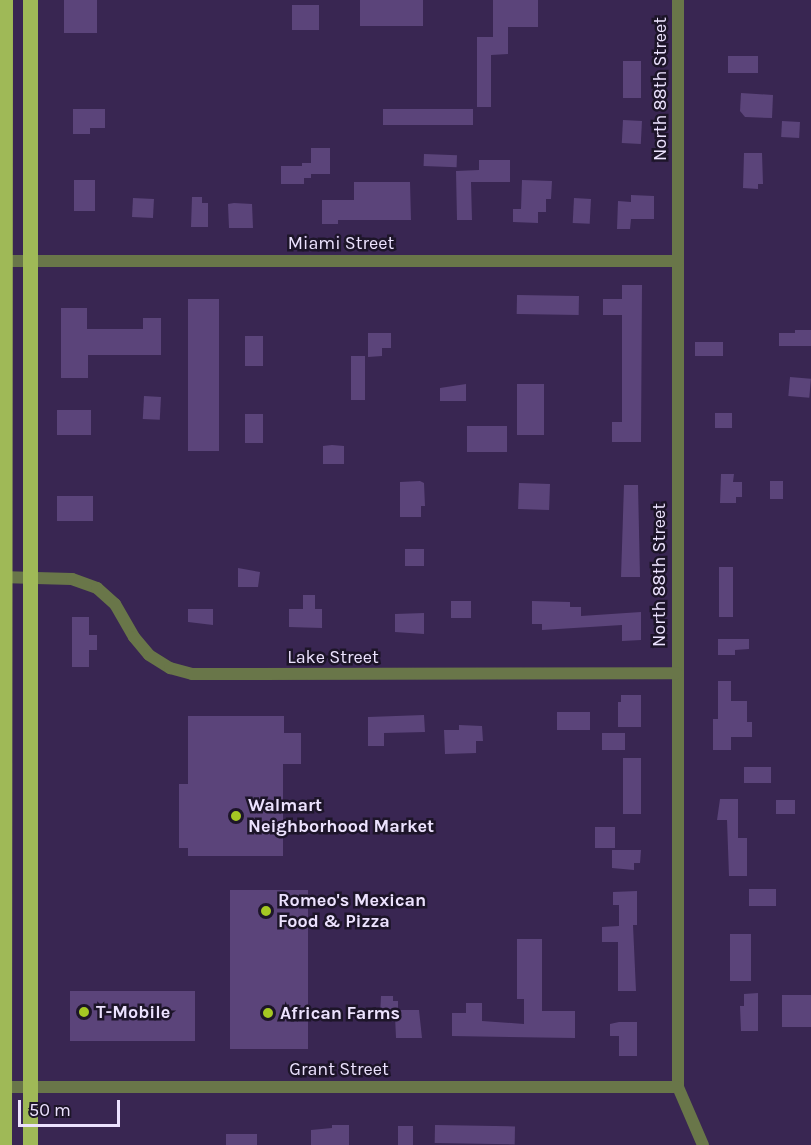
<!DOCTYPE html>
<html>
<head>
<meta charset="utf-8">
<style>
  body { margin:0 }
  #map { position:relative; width:811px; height:1145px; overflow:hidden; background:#392652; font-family:Karla,sans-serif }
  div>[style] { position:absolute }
  .building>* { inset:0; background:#5b447a; transform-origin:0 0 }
  .street>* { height:12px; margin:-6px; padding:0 6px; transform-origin:6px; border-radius:6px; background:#697649 }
  .primary>* { height:15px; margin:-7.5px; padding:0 7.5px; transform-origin:7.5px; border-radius:7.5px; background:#9fb957 }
  .dots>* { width:16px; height:16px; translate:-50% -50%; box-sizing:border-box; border:3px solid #1d1529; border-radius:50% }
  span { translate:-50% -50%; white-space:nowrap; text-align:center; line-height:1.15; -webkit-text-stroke:5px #1d1529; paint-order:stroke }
  .street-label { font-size:18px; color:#ece2fe }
  .poi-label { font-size:18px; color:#ece2fe; font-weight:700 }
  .left { translate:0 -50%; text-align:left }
  .scale { position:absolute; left:18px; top:1100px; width:102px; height:27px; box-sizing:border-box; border:3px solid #ece2fe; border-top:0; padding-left:8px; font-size:18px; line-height:21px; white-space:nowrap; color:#ece2fe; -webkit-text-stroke:4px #1d1529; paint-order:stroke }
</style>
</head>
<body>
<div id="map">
  <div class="building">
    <i style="left:64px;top:0;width:33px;height:33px"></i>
    <i style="left:360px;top:0;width:63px;height:26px"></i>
    <i style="clip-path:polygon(493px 0,538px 0,538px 27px,508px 27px,508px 54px,491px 55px,491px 107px,477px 107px,477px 37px,493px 37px)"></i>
    <i style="left:292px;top:5px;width:27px;height:25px"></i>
    <i style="left:728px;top:56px;width:30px;height:17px"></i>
    <i style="left:623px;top:61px;width:18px;height:37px"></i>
    <i style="clip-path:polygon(741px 93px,773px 95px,772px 118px,745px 117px,740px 111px)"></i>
    <i style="clip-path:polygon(73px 109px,105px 109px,105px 128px,90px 128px,90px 134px,73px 134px)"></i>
    <i style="left:473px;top:109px;width:16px;height:90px;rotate:90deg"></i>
    <i style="left:623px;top:120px;width:19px;height:23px;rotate:3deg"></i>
    <i style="left:782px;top:121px;width:18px;height:16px;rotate:3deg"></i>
    <i style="clip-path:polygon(311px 148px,330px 148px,330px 174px,311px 174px,311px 178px,304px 178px,304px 184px,281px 184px,281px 166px,302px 166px,302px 163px,311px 163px)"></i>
    <i style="clip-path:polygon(744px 153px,762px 153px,763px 184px,758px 184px,758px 189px,743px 188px)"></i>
    <i style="left:424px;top:154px;width:33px;height:12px;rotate:2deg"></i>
    <i style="clip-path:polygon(479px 160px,510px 160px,510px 182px,471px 182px,472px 220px,457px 220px,456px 171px,479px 170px)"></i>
    <i style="left:74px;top:180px;width:21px;height:31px"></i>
    <i style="clip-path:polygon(522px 180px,552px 181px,551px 199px,546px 199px,546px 212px,538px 212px,538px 223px,513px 222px,513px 209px,521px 209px)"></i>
    <i style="clip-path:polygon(354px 182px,410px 182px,411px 220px,338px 220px,338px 224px,322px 224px,322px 200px,354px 200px)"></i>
    <i style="clip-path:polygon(631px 195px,654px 196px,654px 219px,631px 219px,630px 229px,617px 229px,618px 201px,631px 202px)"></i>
    <i style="clip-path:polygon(192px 197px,202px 197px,202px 203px,208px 203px,208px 227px,191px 227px)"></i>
    <i style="left:133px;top:198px;width:21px;height:19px;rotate:3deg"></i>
    <i style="left:574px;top:198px;width:17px;height:25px;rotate:3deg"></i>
    <i style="clip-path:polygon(234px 203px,252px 204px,253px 228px,229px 228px,228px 204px)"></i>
    <i style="clip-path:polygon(622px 285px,642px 285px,641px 442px,612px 442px,612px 422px,622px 422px,622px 315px,603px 315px,603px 299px,622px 299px)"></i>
    <i style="left:517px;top:295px;width:62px;height:19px;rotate:1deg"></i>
    <i style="left:188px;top:299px;width:31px;height:152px"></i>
    <i style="clip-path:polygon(61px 308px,87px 308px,87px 329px,143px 329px,143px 318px,161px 318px,161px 355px,88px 355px,88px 378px,61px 378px)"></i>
    <i style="clip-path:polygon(795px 330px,811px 330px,811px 346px,779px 346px,779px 333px,795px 333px)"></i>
    <i style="clip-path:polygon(368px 333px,391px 333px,391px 348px,382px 348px,382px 356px,368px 357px)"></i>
    <i style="left:263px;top:336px;width:30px;height:18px;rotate:90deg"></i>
    <i style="left:695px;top:342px;width:28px;height:14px"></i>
    <i style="left:351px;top:356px;width:14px;height:44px"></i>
    <i style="left:790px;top:377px;width:21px;height:19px;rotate:5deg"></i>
    <i style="clip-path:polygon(466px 384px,466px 401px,440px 401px,440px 388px)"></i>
    <i style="left:517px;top:384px;width:27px;height:51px"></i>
    <i style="left:144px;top:396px;width:17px;height:23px;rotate:3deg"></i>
    <i style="left:57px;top:410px;width:34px;height:25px"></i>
    <i style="left:715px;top:413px;width:17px;height:15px"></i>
    <i style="left:245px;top:414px;width:18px;height:29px"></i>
    <i style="left:467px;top:426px;width:40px;height:26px"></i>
    <i style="clip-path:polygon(332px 445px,344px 446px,344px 464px,323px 464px,323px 446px)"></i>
    <i style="clip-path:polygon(721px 474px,734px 474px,733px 482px,742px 482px,742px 497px,736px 497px,736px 503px,720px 503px)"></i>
    <i style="clip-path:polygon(420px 481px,424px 483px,425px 506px,421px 506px,421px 517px,400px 517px,400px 482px)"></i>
    <i style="left:770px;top:481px;width:13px;height:18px"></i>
    <i style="left:519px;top:483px;width:31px;height:26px;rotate:2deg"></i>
    <i style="clip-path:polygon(624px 485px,638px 485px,640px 577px,621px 577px)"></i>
    <i style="left:57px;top:496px;width:36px;height:25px"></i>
    <i style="left:405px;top:549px;width:19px;height:17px"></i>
    <i style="left:719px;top:567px;width:14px;height:50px"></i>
    <i style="clip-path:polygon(238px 568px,260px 572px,258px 587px,238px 587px)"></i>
    <i style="clip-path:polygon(303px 595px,315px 595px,315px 609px,322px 609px,322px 628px,289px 627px,289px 609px,303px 609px)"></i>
    <i style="left:451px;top:601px;width:20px;height:17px"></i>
    <i style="clip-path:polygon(532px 601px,570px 602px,570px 607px,581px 607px,581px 616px,641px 612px,641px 640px,622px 641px,622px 625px,542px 630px,542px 624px,532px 624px)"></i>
    <i style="clip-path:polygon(188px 609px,213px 609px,213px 625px,188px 622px)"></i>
    <i style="clip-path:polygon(424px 613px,424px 634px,395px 632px,395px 614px)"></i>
    <i style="clip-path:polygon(72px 617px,89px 617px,89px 635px,97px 635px,97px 650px,89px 650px,89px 667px,72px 667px)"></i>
    <i style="clip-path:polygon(718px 639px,749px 639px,749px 649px,735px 650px,735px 655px,718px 655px)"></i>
    <i style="clip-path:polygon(718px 681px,731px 681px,731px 701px,747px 701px,747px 722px,752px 722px,752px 737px,731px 737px,731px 750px,713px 750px,713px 719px,718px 719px)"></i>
    <i style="clip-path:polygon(621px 695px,641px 695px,641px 727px,618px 727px,618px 702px,621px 702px)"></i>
    <i style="left:557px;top:712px;width:33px;height:18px"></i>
    <i style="clip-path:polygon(424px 715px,425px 732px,384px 733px,384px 746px,368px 746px,368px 717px)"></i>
    <i style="clip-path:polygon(188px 716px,284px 716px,284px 733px,301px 733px,301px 764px,283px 764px,283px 856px,188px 856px,188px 848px,179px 848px,179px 784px,188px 784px)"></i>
    <i style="clip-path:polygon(459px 725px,482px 726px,483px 741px,476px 741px,476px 753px,445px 754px,444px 730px,459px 730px)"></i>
    <i style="left:602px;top:733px;width:23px;height:17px"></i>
    <i style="left:623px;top:758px;width:18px;height:56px"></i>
    <i style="left:744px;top:767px;width:27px;height:16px"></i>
    <i style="clip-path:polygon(720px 799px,738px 799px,738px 838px,747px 838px,747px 876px,729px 876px,727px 820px,717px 820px)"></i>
    <i style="left:776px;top:800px;width:19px;height:14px"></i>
    <i style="left:595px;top:827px;width:20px;height:21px"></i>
    <i style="clip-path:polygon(612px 850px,641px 850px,640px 863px,634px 863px,634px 870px,612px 868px)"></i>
    <i style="left:749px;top:889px;width:27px;height:17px"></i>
    <i style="left:230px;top:890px;width:78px;height:159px"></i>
    <i style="clip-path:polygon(637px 891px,637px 925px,633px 925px,636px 991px,618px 991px,618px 942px,602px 942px,602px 927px,619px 926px,619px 905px,613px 905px,613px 892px)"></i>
    <i style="left:730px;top:934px;width:21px;height:47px"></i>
    <i style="clip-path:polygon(517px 939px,542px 939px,542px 1011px,575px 1011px,575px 1038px,452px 1036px,452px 1013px,466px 1013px,466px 1003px,482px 1003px,482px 1021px,524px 1024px,524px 999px,517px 999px)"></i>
    <i style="left:195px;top:991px;width:50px;height:125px;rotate:90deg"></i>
    <i style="clip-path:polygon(758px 993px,758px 1031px,741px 1031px,740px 1006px,744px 1006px,744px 994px)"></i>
    <i style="left:811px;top:995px;width:32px;height:29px;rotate:90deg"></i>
    <i style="clip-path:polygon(381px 996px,393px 996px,393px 1001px,398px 1001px,398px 1010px,419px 1010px,422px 1038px,396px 1038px,395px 1016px,380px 1016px)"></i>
    <i style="clip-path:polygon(619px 1022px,637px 1022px,637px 1056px,619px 1056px,619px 1036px,610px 1036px,610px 1024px)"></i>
    <i style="clip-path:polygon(332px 1125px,349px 1125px,349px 1145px,311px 1145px,311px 1130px,332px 1128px)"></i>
    <i style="left:435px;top:1125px;width:80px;height:18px;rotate:1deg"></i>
    <i style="left:398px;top:1126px;width:15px;height:19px"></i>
    <i style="left:226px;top:1134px;width:31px;height:11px"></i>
  </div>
  <div class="street">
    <i style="left:678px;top:0;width:1087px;rotate:90deg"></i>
    <i style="left:678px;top:1087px;width:63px;rotate:66.7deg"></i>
    <i style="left:5px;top:261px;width:673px"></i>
    <i style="left:0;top:577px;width:72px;rotate:1.6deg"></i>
    <i style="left:72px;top:579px;width:27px;rotate:20deg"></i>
    <i style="left:97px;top:588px;width:24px;rotate:42deg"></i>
    <i style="left:115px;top:604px;width:38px;rotate:60deg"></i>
    <i style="left:134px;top:637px;width:23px;rotate:50deg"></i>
    <i style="left:149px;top:655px;width:25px;rotate:32deg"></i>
    <i style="left:170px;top:668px;width:23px;rotate:15deg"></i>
    <i style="left:192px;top:674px;width:485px;rotate:-0.1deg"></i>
    <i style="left:0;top:1087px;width:678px"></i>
  </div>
  <div class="primary">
    <i style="left:30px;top:0;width:1145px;rotate:90deg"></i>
    <i style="left:4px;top:1145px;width:1145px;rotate:-89.95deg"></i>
  </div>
  <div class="dots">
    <i style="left:236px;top:816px;background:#a5c823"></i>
    <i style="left:266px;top:911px;background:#a5c823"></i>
    <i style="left:84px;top:1012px;background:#a5c823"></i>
    <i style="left:268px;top:1013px;background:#a5c823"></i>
  </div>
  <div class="street-label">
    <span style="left:660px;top:89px;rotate:-90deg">North 88th Street</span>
    <span style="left:341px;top:243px">Miami Street</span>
    <span style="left:659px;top:575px;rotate:-90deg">North 88th Street</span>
    <span style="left:333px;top:657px">Lake Street</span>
    <span style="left:339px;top:1069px">Grant Street</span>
  </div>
  <div class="poi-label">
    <span class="left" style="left:248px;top:816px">Walmart<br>Neighborhood Market</span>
    <span class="left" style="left:278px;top:911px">Romeo's Mexican<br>Food &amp; Pizza</span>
    <span class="left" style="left:96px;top:1012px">T-Mobile</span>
    <span class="left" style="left:280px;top:1013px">African Farms</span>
  </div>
  <div class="scale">50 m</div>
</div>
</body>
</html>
